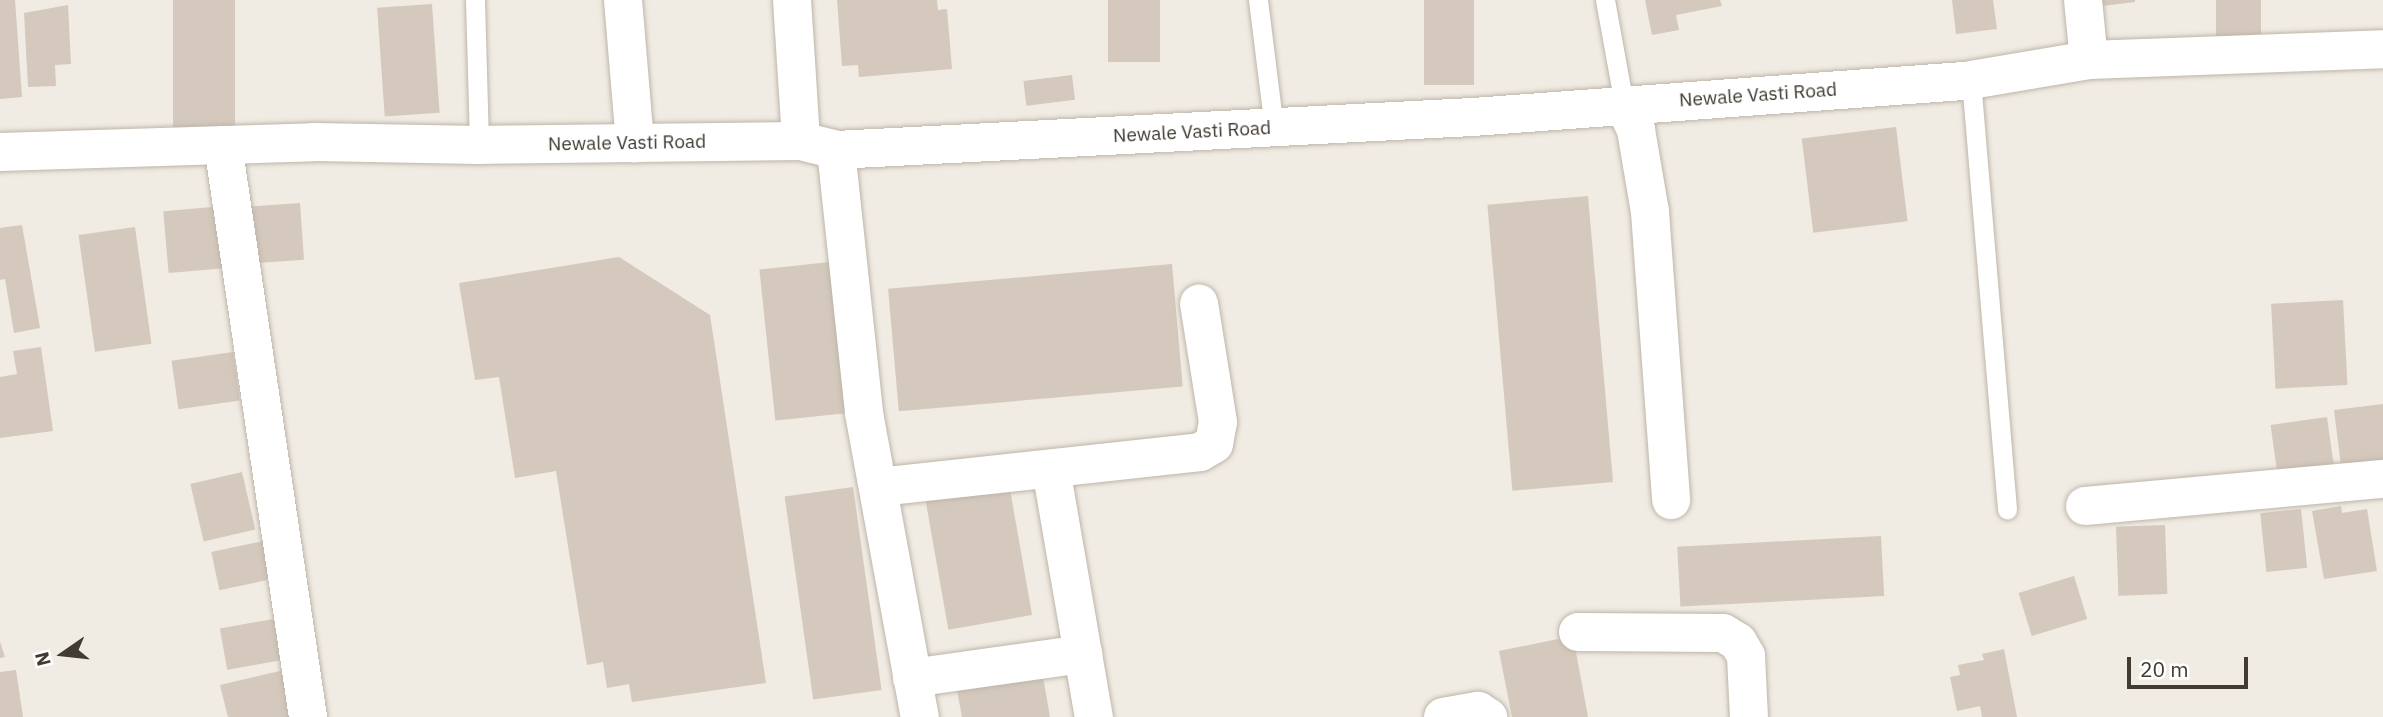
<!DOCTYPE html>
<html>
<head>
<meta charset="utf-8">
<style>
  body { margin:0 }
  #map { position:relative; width:2383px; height:717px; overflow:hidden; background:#f0ebe3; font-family:"IBM Plex Sans",sans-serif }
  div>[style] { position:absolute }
  .building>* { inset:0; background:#d4c9bc; transform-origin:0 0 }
  .roads { filter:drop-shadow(0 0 2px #beb5a9) drop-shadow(0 0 2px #beb5a9) }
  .service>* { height:19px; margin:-9.5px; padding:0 9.5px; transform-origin:9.5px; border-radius:9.5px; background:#fff }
  .minor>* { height:38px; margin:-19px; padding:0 19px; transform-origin:19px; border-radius:19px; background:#fff }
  span { translate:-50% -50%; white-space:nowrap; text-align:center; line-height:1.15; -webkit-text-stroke:7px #fff; paint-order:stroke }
  .street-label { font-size:19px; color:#413b33 }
  .north { position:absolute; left:28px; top:619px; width:70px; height:70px; -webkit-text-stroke:5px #fff; paint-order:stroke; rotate:256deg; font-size:19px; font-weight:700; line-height:28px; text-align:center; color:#413b33 }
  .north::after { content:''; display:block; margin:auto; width:24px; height:32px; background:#413b33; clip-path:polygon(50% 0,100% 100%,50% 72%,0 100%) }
  .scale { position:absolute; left:2127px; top:657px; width:121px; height:32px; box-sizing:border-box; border:4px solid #413b33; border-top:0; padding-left:9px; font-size:21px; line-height:24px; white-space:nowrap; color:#413b33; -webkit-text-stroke:5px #fff; paint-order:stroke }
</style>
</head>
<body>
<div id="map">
  <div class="building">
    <i style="clip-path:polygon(0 0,15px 0,22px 97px,0 99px)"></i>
    <i style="left:173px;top:0;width:62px;height:142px"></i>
    <i style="clip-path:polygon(837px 0,937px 0,938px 10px,947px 9px,952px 69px,859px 77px,858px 65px,842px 66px)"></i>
    <i style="left:1108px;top:0;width:52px;height:62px"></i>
    <i style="left:1424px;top:0;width:50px;height:85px"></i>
    <i style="clip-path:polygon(1645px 0,1720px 0,1722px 6px,1676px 15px,1679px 30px,1652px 35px)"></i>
    <i style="clip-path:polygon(1952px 0,1993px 0,1997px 29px,1956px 34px)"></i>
    <i style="clip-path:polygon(2093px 0,2135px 0,2135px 2px,2094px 7px)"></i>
    <i style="left:2216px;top:0;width:45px;height:40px"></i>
    <i style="left:432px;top:4px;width:109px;height:55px;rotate:86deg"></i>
    <i style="clip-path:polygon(68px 5px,71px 64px,55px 65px,56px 86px,28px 87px,24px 13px)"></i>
    <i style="left:1072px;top:75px;width:25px;height:49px;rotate:83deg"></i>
    <i style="left:1896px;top:127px;width:95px;height:95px;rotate:83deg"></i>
    <i style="left:1588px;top:196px;width:287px;height:101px;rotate:85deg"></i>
    <i style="left:300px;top:203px;width:57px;height:57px;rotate:86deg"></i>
    <i style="left:224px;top:206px;width:62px;height:61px;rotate:85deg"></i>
    <i style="clip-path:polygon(22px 225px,40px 328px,14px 333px,5px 279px,0 280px,0 228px)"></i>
    <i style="left:135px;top:227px;width:118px;height:57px;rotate:82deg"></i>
    <i style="clip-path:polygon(619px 257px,710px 315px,766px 683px,632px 702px,629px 684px,607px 688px,603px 662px,587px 665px,556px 471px,515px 478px,499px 377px,475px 380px,459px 283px)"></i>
    <i style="left:830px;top:262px;width:152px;height:71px;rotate:84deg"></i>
    <i style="left:1172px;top:264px;width:123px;height:285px;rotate:85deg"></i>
    <i style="left:2343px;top:300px;width:85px;height:72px;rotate:87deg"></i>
    <i style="clip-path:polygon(41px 347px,53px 431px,0 438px,0 377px,17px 374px,13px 351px)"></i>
    <i style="left:233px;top:352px;width:49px;height:62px;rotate:82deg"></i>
    <i style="clip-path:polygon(2383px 404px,2383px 468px,2342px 474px,2334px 410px)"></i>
    <i style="left:2327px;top:417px;width:65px;height:57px;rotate:82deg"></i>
    <i style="left:242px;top:472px;width:59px;height:53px;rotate:77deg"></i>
    <i style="left:1009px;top:484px;width:133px;height:85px;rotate:80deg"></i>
    <i style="left:853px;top:487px;width:205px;height:69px;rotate:82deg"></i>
    <i style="clip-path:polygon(2341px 506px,2342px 513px,2367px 509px,2377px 571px,2324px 579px,2312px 511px)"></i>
    <i style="left:2301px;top:509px;width:59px;height:41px;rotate:84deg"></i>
    <i style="left:2165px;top:525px;width:69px;height:49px;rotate:88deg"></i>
    <i style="left:1881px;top:536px;width:60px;height:204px;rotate:87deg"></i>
    <i style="left:268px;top:540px;width:39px;height:58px;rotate:78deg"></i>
    <i style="left:2074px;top:576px;width:45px;height:58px;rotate:73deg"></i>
    <i style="left:279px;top:618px;width:42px;height:60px;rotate:80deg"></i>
    <i style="clip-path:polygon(1573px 636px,1588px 717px,1512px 717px,1499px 651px)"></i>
    <i style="clip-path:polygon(0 642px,5px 657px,0 658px)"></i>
    <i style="clip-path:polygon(2004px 649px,2017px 717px,1982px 717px,1980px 706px,1957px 711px,1950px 677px,1960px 675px,1958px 665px,1984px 660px,1982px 654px)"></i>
    <i style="clip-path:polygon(16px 670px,23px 717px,0 717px,0 672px)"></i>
    <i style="clip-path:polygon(284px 670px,295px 717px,228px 717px,220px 685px)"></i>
    <i style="clip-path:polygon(1042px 671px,1050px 717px,962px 717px,956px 685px)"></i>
  </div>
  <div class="roads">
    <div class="service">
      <i style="left:475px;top:0;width:145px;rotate:88.4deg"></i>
      <i style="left:1258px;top:0;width:129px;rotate:82.9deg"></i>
      <i style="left:1605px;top:0;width:107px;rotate:79.7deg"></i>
      <i style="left:1971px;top:80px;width:431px;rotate:85.2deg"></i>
    </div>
    <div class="minor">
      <i style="left:623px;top:0;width:144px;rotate:85.2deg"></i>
      <i style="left:792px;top:0;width:141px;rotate:86.3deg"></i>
      <i style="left:2083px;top:0;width:60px;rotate:84.3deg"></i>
      <i style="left:1624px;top:105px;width:28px;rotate:64deg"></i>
      <i style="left:1636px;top:130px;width:83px;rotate:80.3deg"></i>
      <i style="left:1650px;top:212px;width:289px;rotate:85.8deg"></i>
      <i style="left:223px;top:145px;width:578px;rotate:81.55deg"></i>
      <i style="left:836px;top:150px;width:264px;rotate:83.9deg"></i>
      <i style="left:864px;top:413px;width:309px;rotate:79.6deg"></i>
      <i style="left:0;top:152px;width:314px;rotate:-1.8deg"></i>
      <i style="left:314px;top:142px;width:165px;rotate:1deg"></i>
      <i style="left:479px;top:145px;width:322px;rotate:-0.7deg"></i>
      <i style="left:801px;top:141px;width:36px;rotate:14deg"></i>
      <i style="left:836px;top:150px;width:638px;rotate:-2.97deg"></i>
      <i style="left:1473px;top:117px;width:499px;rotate:-4.2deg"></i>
      <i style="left:1971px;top:80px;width:120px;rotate:-9.6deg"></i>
      <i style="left:2089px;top:60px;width:294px;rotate:-2.1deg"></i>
      <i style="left:1051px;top:469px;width:252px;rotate:80.2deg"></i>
      <i style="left:879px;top:487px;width:323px;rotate:-6.2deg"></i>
      <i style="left:1200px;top:452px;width:16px;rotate:-30deg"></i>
      <i style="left:1214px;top:444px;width:22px;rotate:-80deg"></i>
      <i style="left:1218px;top:422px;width:120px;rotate:-99.1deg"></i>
      <i style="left:2085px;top:506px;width:299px;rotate:-5.2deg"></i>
      <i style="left:1578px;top:632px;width:145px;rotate:0.4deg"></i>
      <i style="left:1723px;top:633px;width:17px;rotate:31deg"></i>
      <i style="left:1738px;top:642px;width:16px;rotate:60deg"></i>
      <i style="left:1746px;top:656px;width:61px;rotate:87.2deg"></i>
      <i style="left:912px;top:678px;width:173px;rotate:-8deg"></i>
      <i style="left:1443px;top:717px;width:36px;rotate:-10deg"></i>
      <i style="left:1478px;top:711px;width:12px;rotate:31deg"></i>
    </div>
  </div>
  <div class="street-label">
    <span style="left:1758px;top:95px;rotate:-4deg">Newale Vasti Road</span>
    <span style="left:1192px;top:132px;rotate:-3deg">Newale Vasti Road</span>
    <span style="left:627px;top:143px;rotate:-1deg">Newale Vasti Road</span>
  </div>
  <div class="north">N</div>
  <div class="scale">20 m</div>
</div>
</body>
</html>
